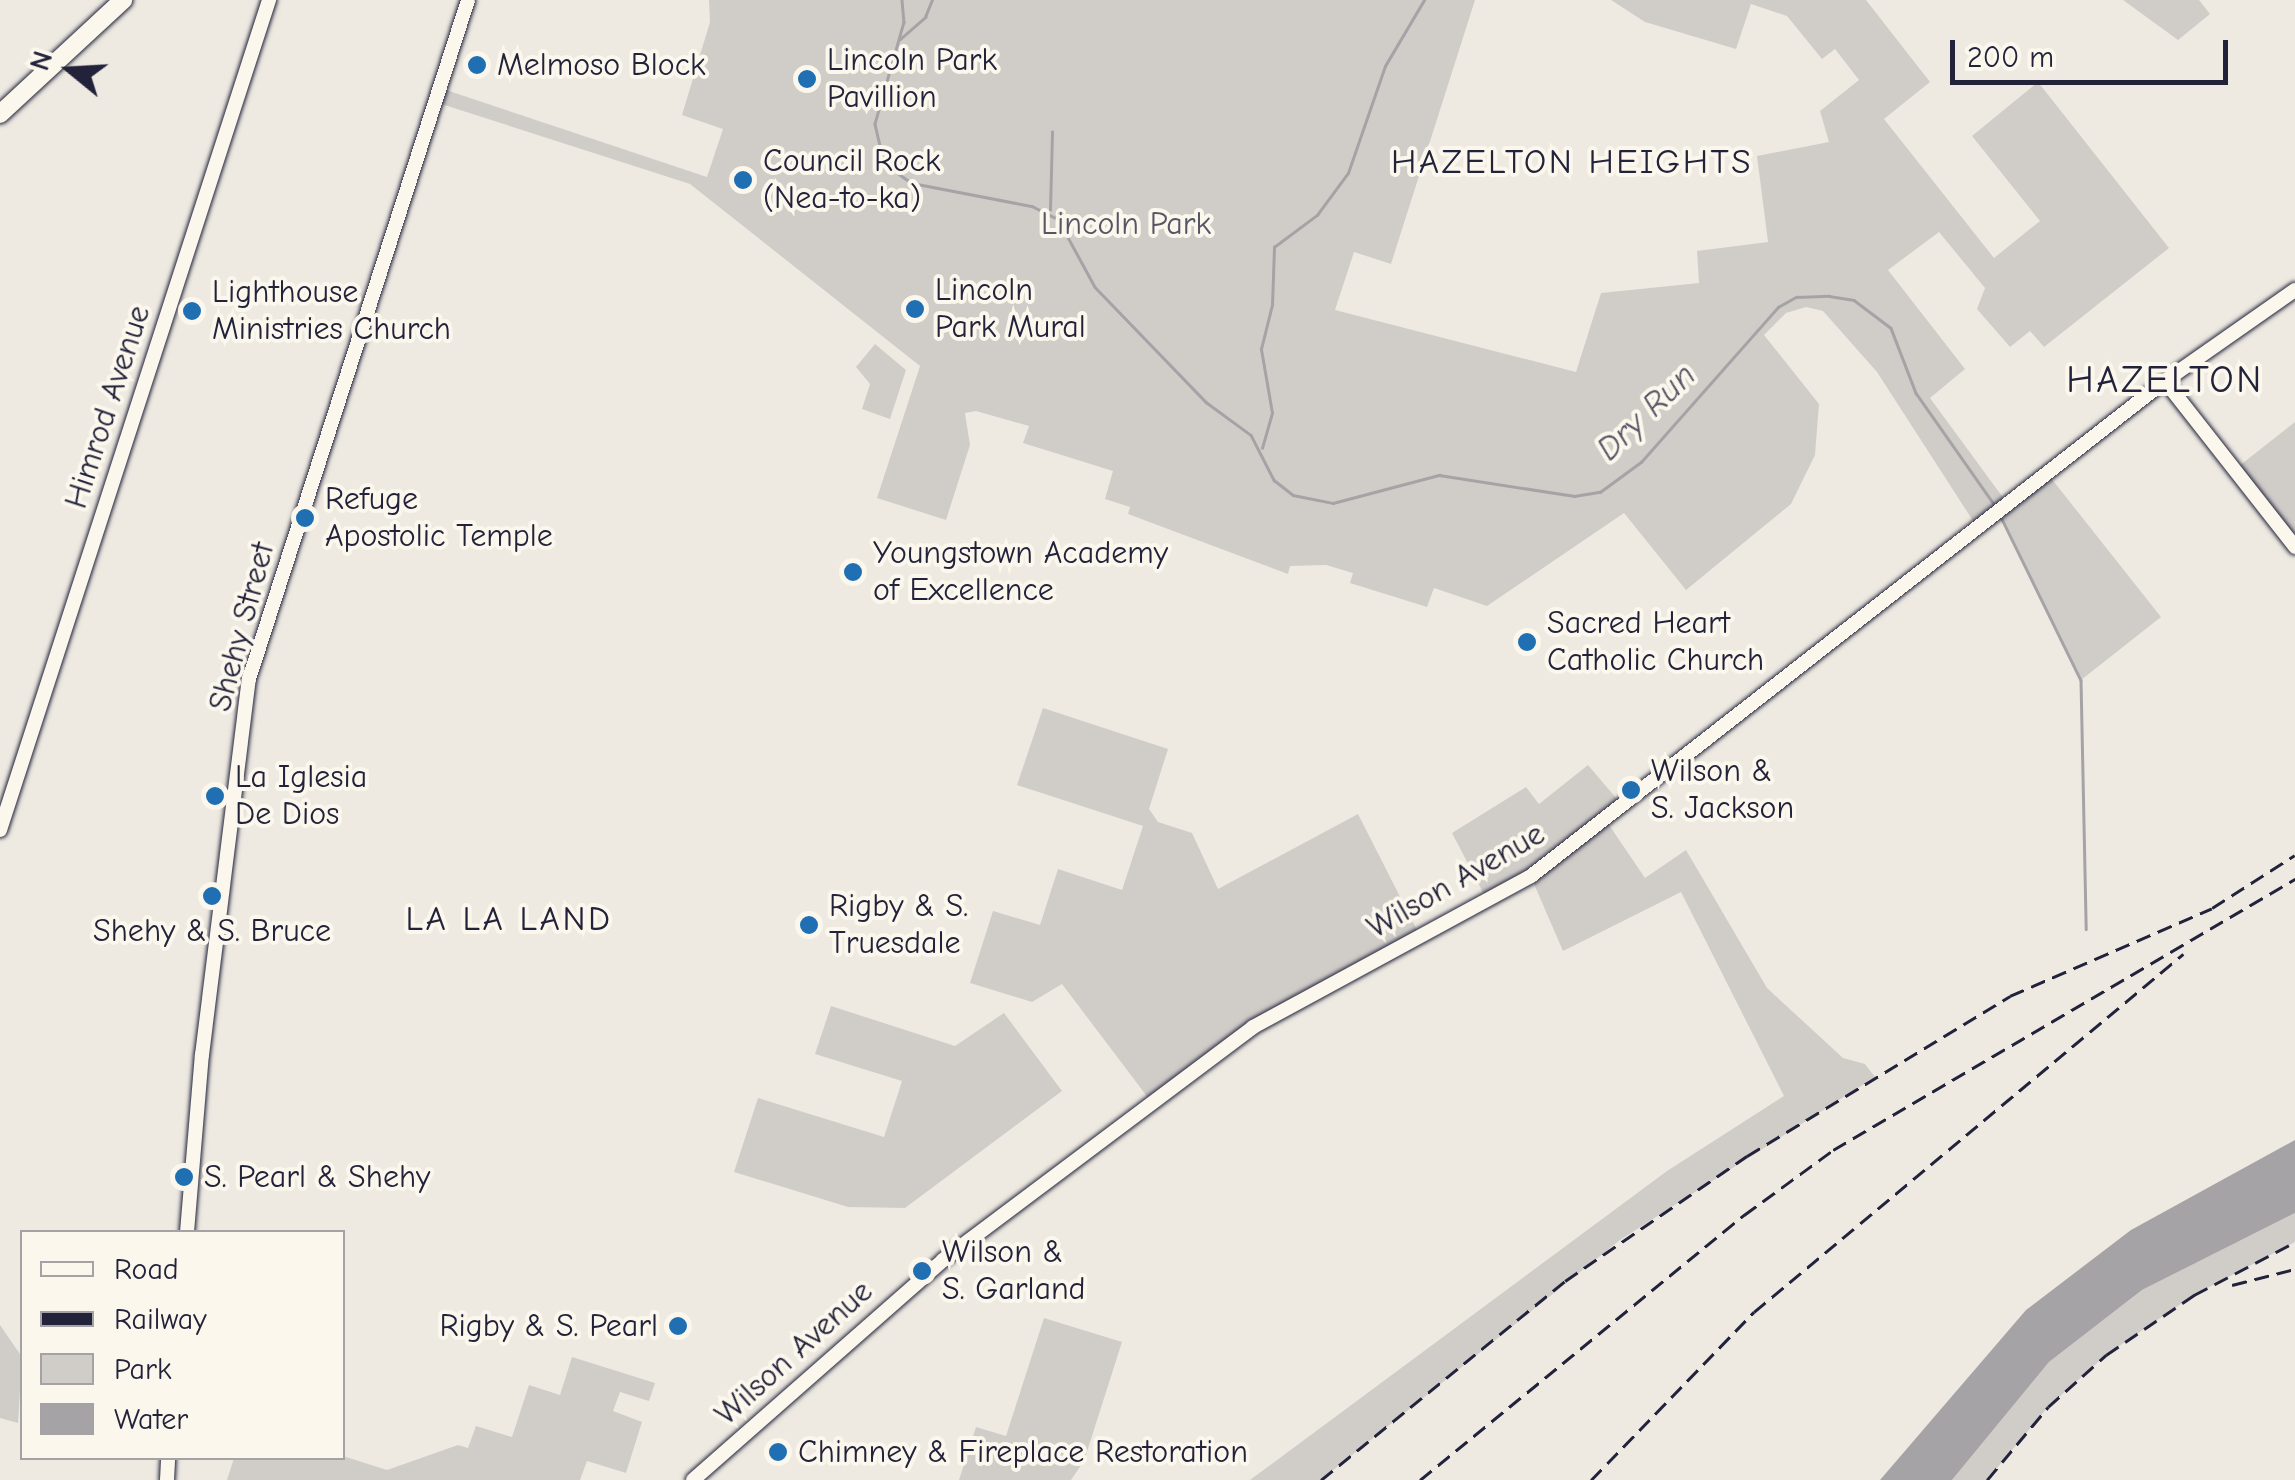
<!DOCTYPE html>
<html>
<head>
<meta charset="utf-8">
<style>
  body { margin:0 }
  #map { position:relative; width:2295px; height:1480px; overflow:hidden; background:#eeeae2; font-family:"Comic Neue",sans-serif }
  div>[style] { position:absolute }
  .green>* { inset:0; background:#d0cdc9 }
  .water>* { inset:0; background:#a6a3a7 }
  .stream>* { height:2.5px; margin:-1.25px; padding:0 1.25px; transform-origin:1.25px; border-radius:1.25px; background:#a6a3a7 }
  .roads { filter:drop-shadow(0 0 2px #22223b) drop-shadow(0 0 2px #22223b) }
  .secondary>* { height:14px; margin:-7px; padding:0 7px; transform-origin:7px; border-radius:7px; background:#fbf7ec }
  .highway>* { height:18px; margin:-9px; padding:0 9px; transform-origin:9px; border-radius:9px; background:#fbf7ec }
  .rail>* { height:2.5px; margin-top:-1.25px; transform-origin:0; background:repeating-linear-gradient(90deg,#22223b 0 15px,transparent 0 23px) }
  .dots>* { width:28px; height:28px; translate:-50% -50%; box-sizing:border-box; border:5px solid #fbf7ec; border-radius:50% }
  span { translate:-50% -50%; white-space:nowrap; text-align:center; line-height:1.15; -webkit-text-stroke:8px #fbf7ec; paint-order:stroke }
  .poi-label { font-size:32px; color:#22223b }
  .left { translate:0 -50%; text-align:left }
  .right { translate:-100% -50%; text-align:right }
  .park-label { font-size:32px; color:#565566 }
  .street-label { font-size:32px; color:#22223b }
  .neighbourhood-label { font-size:35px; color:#22223b; letter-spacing:2.5px }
  .water-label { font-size:35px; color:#575666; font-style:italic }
  .quarter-label { font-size:38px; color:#22223b; letter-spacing:2.5px }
  .legend { position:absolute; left:20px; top:1230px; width:325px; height:230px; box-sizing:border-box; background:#fbf7ec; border:2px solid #a4a2a5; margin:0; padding:12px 18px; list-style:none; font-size:30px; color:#22223b }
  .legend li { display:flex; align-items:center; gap:20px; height:50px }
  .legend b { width:50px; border:2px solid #a4a2a5 }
  .north { position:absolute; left:20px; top:20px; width:100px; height:100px; -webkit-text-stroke:8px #fbf7ec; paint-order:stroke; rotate:288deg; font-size:28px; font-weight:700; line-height:40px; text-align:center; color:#22223b }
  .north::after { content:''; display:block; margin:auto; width:35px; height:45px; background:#22223b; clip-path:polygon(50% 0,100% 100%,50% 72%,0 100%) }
  .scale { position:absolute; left:1950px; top:40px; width:278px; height:45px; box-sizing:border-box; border:5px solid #22223b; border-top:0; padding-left:12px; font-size:30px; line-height:35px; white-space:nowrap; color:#22223b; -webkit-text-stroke:8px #fbf7ec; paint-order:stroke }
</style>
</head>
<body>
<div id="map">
  <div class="green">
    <i style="clip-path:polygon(709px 0,1475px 0,1391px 264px,1354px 252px,1335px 310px,1576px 372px,1601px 293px,1699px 283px,1697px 251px,1768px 242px,1757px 156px,1829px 142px,1820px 111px,1859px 80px,1835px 49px,1822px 59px,1787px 16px,1751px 4px,1736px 49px,1645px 22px,1611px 0,1866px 0,1930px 82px,1884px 119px,1994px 258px,2040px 221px,1972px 136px,2038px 82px,2169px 248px,2044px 347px,2030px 331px,2010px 347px,1977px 309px,1985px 288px,1939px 232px,1888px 270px,1965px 369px,1930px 398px,2007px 503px,2047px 473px,2161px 617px,2081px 680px,1998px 512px,1977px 527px,1877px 372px,1823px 311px,1806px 307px,1786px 313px,1764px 335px,1819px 404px,1815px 455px,1791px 504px,1686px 590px,1624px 513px,1487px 606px,1434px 588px,1427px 607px,1350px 583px,1353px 573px,1326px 565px,1290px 566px,1288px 574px,1128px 514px,1130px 507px,1105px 499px,1113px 471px,1023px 443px,1029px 426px,976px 411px,965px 413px,970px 445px,946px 520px,877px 498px,920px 366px,690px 184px,435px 102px,440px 88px,707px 177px,723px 129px,682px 115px,710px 22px)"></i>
    <i style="clip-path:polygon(2123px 0,2199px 0,2210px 14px,2178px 40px)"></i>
    <i style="clip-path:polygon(875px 344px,906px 370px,890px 419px,862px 409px,870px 384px,856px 367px)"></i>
    <i style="clip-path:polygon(2295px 422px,2295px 547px,2234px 470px)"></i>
    <i style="clip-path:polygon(1043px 708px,1168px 749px,1149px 809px,1158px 822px,1192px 833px,1218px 889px,1358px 814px,1420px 936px,1292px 1003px,1152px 1103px,1062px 984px,1032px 1002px,970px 983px,993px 911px,1040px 925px,1058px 869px,1122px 890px,1143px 826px,1017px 785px)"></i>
    <i style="clip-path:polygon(1588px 765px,1622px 805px,1605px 819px,1645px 878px,1686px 850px,1767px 988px,1843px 1058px,1865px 1064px,1875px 1077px,1620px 1240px,1321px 1480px,1250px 1480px,1667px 1171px,1784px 1096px,1681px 892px,1563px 951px,1531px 877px,1487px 900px,1452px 833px,1526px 787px,1539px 804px)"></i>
    <i style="clip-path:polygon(831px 1006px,955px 1046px,1004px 1013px,1062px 1091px,905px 1208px,848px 1207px,734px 1172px,758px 1098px,884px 1137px,902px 1081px,815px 1054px)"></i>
    <i style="clip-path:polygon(2295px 1213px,2295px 1242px,2194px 1295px,2106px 1355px,2048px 1407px,1987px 1480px,1952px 1480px,2049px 1362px,2142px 1290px)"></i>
    <i style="clip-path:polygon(1044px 1318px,1122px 1342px,1084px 1461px,1071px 1480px,959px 1480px,976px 1427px,1006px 1436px)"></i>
    <i style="clip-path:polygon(0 1325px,22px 1357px,18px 1423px,0 1418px)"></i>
    <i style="clip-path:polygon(572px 1357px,655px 1383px,649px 1401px,620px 1392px,613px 1411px,642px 1422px,626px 1473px,587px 1461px,580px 1480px,227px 1480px,234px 1458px,343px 1456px,387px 1470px,458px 1445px,468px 1448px,476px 1426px,512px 1437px,529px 1385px,560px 1395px)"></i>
  </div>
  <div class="water">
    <i style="clip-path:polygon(2295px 1140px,2295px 1213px,2142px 1290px,2049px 1362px,1952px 1480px,1880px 1480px,2026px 1310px,2131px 1230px)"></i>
  </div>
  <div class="stream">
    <i style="left:902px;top:0;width:22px;rotate:85deg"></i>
    <i style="left:904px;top:22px;width:106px;rotate:105.9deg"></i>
    <i style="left:875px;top:124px;width:40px;rotate:77deg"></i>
    <i style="left:884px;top:163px;width:34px;rotate:36deg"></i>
    <i style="left:912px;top:183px;width:122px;rotate:10.9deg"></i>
    <i style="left:1032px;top:206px;width:29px;rotate:27deg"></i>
    <i style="left:1058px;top:219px;width:77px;rotate:61.4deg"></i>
    <i style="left:1095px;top:287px;width:160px;rotate:46deg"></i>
    <i style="left:1206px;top:402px;width:56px;rotate:36.3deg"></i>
    <i style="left:1251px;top:435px;width:51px;rotate:62.9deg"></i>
    <i style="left:1274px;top:480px;width:24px;rotate:38deg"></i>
    <i style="left:1293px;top:495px;width:41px;rotate:11.3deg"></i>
    <i style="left:1333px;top:503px;width:110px;rotate:-14.8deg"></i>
    <i style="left:1439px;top:475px;width:137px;rotate:8.8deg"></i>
    <i style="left:1574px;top:496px;width:26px;rotate:-9deg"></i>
    <i style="left:1600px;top:492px;width:51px;rotate:-36.2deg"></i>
    <i style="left:1641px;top:462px;width:207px;rotate:-48.5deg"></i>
    <i style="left:1778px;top:307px;width:21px;rotate:-29deg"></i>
    <i style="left:1796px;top:297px;width:33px;rotate:-2deg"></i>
    <i style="left:1829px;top:296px;width:25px;rotate:9deg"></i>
    <i style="left:1854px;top:300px;width:46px;rotate:37.1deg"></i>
    <i style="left:1891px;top:328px;width:70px;rotate:69deg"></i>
    <i style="left:1916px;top:393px;width:139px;rotate:54.9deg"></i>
    <i style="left:899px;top:40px;width:35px;rotate:-41deg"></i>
    <i style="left:925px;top:17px;width:18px;rotate:-68deg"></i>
    <i style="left:1050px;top:210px;width:78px;rotate:-88.5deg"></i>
    <i style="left:1262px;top:448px;width:36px;rotate:-74deg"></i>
    <i style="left:1272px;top:413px;width:65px;rotate:-99.8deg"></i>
    <i style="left:1261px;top:349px;width:45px;rotate:-76deg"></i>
    <i style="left:1272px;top:305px;width:58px;rotate:-88deg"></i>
    <i style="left:1274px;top:247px;width:54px;rotate:-36.7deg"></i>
    <i style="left:1317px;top:215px;width:52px;rotate:-53.6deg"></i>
    <i style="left:1348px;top:173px;width:113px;rotate:-70.9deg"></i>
    <i style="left:1385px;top:66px;width:77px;rotate:-59.4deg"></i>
    <i style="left:2002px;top:519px;width:179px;rotate:63.9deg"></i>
    <i style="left:2081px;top:680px;width:249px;rotate:88.8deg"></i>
  </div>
  <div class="roads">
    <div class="secondary">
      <i style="left:2165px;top:381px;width:211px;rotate:51.9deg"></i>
      <i style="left:0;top:830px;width:873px;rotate:-72.04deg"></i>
      <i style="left:187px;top:1232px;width:178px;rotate:-85.2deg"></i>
      <i style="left:202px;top:1055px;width:379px;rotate:-82.9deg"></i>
      <i style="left:249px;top:679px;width:713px;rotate:-72.12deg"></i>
      <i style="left:167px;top:1480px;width:22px;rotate:-87deg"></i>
      <i style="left:693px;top:1480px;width:333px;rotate:-41.3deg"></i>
      <i style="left:943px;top:1260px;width:388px;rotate:-36.9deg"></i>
      <i style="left:1253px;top:1027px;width:316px;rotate:-28.5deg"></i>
      <i style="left:1531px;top:876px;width:804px;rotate:-37.98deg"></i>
      <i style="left:2165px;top:381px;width:159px;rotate:-35deg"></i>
    </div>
    <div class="highway">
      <i style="left:0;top:114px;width:168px;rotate:-42.8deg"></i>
    </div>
  </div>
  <div class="rail">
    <i style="left:2232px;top:1285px;width:65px;rotate:-14.3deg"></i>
    <i style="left:1321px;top:1480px;width:315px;rotate:-39.2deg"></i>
    <i style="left:1565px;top:1281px;width:221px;rotate:-34.5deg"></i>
    <i style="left:1747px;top:1156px;width:308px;rotate:-31.3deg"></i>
    <i style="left:2010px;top:996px;width:220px;rotate:-23.5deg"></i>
    <i style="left:2212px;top:908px;width:98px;rotate:-32.6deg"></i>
    <i style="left:1420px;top:1480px;width:419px;rotate:-39.3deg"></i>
    <i style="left:1744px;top:1215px;width:110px;rotate:-36.1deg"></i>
    <i style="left:1833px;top:1150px;width:536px;rotate:-30.4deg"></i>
    <i style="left:1591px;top:1480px;width:234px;rotate:-45.9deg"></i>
    <i style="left:1754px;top:1312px;width:559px;rotate:-39.84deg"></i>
    <i style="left:1987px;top:1480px;width:95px;rotate:-50.1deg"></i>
    <i style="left:2048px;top:1407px;width:78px;rotate:-41.9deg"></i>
    <i style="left:2106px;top:1355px;width:107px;rotate:-34.3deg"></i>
    <i style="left:2194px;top:1295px;width:114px;rotate:-27.7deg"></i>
  </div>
  <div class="dots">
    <i style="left:477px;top:65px;background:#1f6fb2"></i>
    <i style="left:807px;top:79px;background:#1f6fb2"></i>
    <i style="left:743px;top:180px;background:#1f6fb2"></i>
    <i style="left:915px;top:309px;background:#1f6fb2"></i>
    <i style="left:192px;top:311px;background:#1f6fb2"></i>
    <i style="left:305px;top:518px;background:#1f6fb2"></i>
    <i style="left:853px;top:572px;background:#1f6fb2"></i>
    <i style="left:1527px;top:642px;background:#1f6fb2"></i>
    <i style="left:1631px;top:790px;background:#1f6fb2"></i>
    <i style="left:215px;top:796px;background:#1f6fb2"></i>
    <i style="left:212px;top:896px;background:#1f6fb2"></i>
    <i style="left:809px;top:925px;background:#1f6fb2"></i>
    <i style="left:184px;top:1177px;background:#1f6fb2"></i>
    <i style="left:922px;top:1271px;background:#1f6fb2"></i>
    <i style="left:678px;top:1326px;background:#1f6fb2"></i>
    <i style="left:778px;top:1452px;background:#1f6fb2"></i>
  </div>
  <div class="poi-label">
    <span class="left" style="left:827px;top:79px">Lincoln Park<br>Pavillion</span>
    <span class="left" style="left:497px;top:65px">Melmoso Block</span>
    <span class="left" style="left:763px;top:180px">Council Rock<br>(Nea-to-ka)</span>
    <span class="left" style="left:935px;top:309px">Lincoln<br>Park Mural</span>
    <span class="left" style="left:212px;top:311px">Lighthouse<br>Ministries Church</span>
    <span class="left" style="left:325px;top:518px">Refuge<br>Apostolic Temple</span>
    <span class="left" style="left:873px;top:572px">Youngstown Academy<br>of Excellence</span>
    <span class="left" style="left:1547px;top:642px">Sacred Heart<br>Catholic Church</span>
    <span class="left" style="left:1651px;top:790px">Wilson &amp;<br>S. Jackson</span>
    <span class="left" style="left:235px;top:796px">La Iglesia<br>De Dios</span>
    <span class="left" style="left:829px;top:925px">Rigby &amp; S.<br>Truesdale</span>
    <span style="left:212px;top:931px">Shehy &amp; S. Bruce</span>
    <span class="left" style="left:204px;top:1177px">S. Pearl &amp; Shehy</span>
    <span class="left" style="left:942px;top:1271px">Wilson &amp;<br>S. Garland</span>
    <span class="right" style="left:658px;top:1326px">Rigby &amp; S. Pearl</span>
    <span class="left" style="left:798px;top:1452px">Chimney &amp; Fireplace Restoration</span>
  </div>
  <div class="park-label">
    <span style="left:1126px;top:224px">Lincoln Park</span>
  </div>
  <div class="street-label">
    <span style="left:108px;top:407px;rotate:-72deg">Himrod Avenue</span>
    <span style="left:242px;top:627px;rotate:-75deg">Shehy Street</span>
    <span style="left:1456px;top:881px;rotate:-30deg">Wilson Avenue</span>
    <span style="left:794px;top:1353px;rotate:-42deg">Wilson Avenue</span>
  </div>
  <div class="neighbourhood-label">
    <span style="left:1572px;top:162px">HAZELTON HEIGHTS</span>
    <span style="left:509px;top:919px">LA LA LAND</span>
  </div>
  <div class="water-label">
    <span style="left:1646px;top:412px;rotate:-44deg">Dry Run</span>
  </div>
  <div class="quarter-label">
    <span style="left:2165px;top:381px">HAZELTON</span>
  </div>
  <ul class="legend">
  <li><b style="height:12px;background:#fbf7ec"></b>Road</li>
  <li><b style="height:12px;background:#22223b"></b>Railway</li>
  <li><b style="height:28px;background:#d0cdc9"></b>Park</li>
  <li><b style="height:28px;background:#a6a3a7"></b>Water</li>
  </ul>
  <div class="north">N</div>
  <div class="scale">200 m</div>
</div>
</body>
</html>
